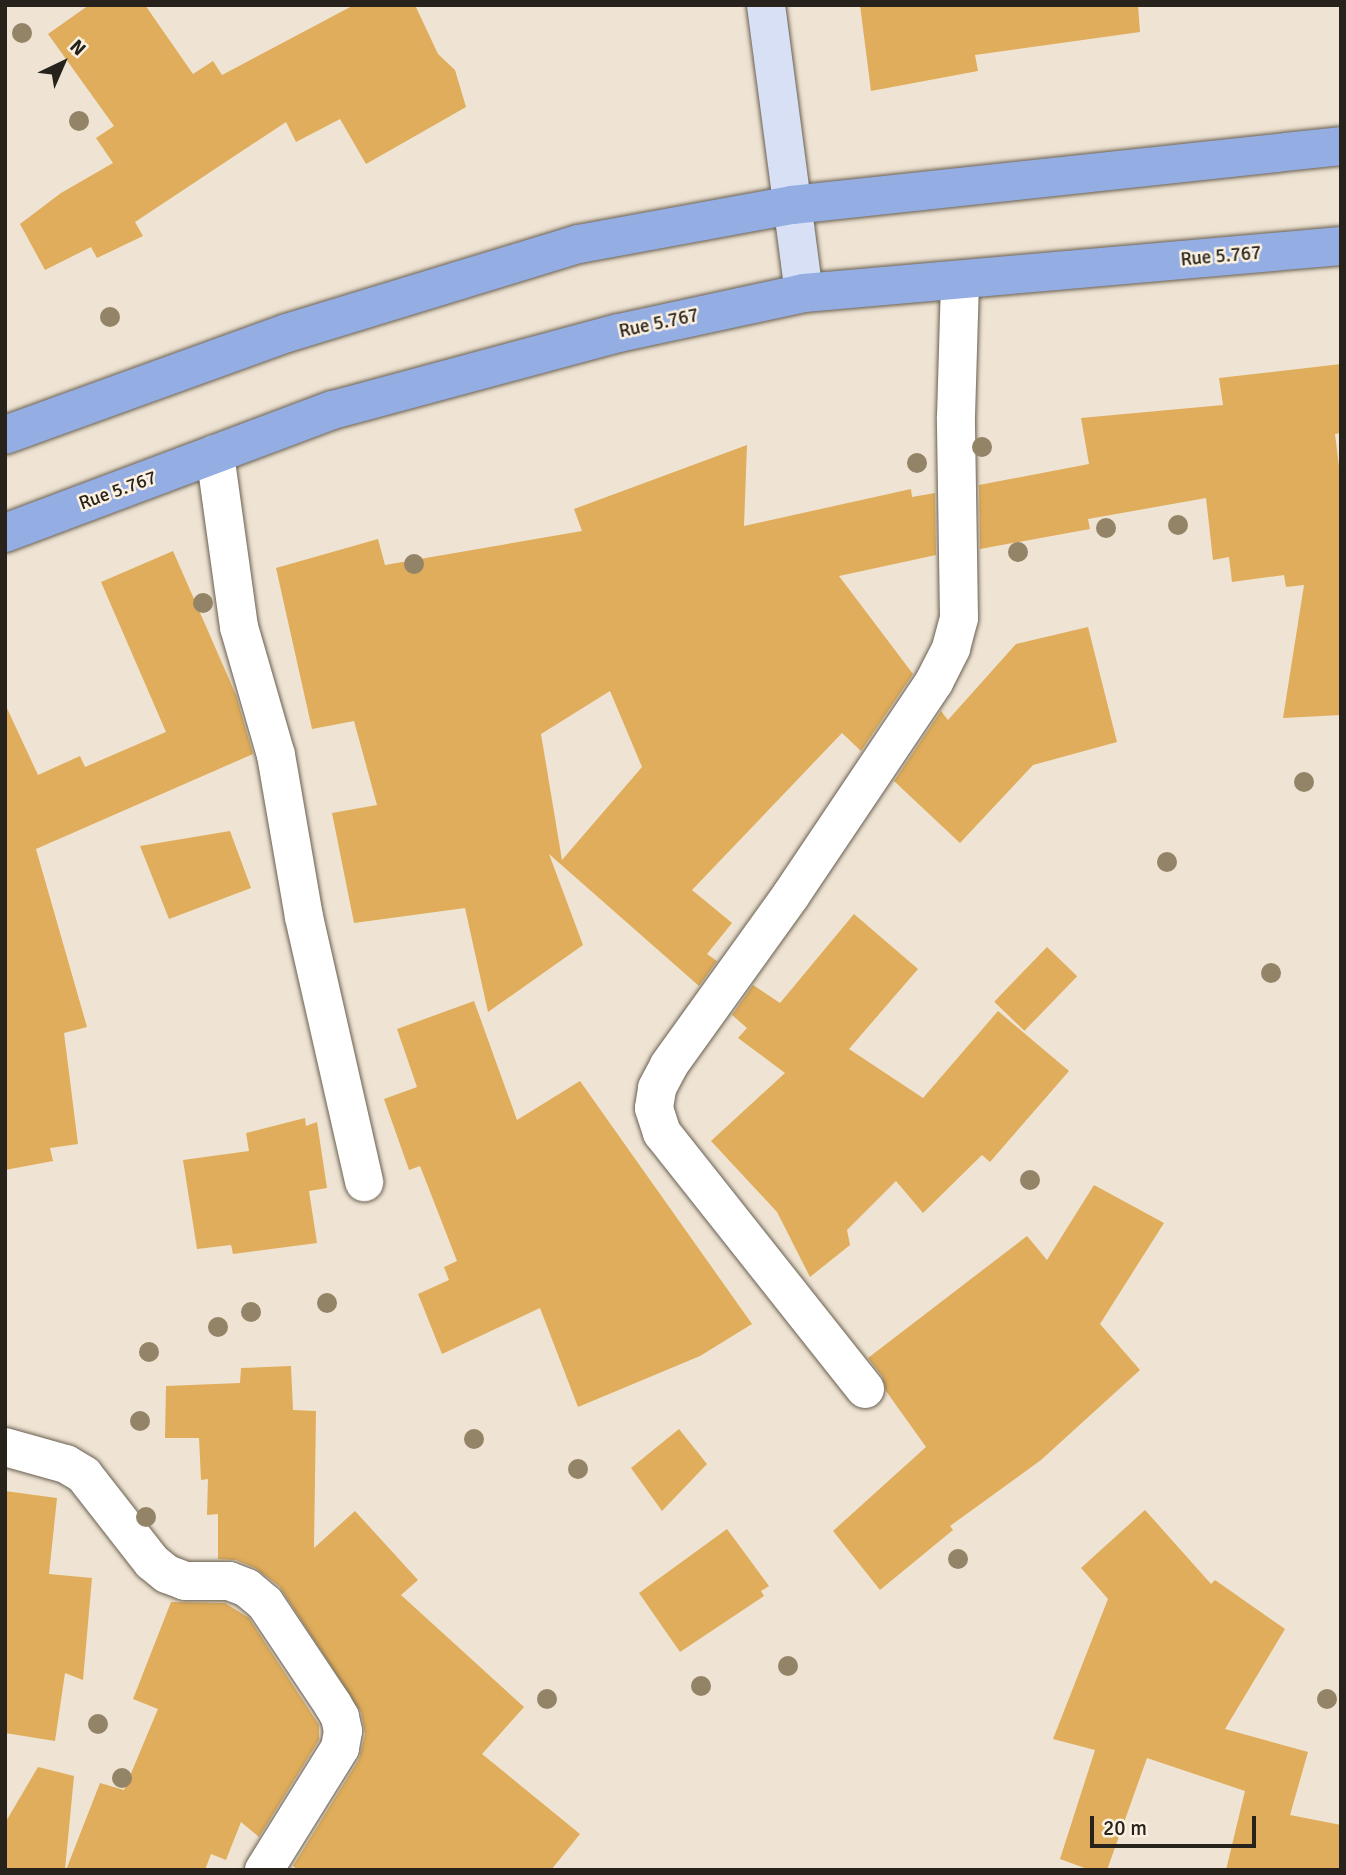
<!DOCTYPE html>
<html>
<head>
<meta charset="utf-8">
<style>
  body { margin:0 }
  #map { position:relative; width:1346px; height:1875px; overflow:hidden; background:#efe4d3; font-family:Signika,sans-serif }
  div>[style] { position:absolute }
  .building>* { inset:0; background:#dfad5b; transform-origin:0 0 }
  .roads { filter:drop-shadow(0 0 2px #695f51) drop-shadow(0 0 2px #695f51) }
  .minor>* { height:38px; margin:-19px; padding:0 19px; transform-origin:19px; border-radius:19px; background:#fff }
  .secondary>* { height:38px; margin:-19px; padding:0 19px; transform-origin:19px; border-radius:19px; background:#d7e0f5 }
  .trunk>* { height:38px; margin:-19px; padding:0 19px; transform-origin:19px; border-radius:19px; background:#94aee4 }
  .trees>* { width:20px; height:20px; margin:-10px; border-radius:50%; background:#938367 }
  span { translate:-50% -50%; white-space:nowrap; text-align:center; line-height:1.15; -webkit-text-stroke:5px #fcf1e0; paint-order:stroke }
  .street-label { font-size:19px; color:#27231c }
  .frame { position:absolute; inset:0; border:7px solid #27231c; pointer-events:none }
  .north { position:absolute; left:28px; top:28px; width:70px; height:70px; -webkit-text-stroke:5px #fcf1e0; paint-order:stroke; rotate:44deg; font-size:19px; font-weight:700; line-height:28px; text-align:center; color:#27231c }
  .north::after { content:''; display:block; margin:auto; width:24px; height:32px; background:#27231c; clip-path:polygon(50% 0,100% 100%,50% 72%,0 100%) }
  .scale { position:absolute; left:1090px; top:1816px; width:166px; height:32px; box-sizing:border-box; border:4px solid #27231c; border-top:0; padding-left:9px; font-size:21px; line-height:24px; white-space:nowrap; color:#27231c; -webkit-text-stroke:5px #fcf1e0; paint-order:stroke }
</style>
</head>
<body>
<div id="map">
  <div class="building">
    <i style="clip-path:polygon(89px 5px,145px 5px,193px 74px,213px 61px,222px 75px,354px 5px,415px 5px,438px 54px,455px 70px,466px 107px,366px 164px,340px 119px,296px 142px,286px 122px,135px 222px,143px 236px,97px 258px,91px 247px,45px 270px,20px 224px,61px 193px,113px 163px,96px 138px,114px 126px,48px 34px)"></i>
    <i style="clip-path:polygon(860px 5px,1138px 5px,1140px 32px,975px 55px,978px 71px,871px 91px)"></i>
    <i style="clip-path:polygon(1341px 364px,1341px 433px,1335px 434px,1341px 483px,1341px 715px,1283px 718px,1304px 585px,1286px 587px,1284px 575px,1232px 582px,1229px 557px,1213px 560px,1206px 498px,1088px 519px,1090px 529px,980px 549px,979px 485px,1089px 464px,1081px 418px,1223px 405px,1219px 378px)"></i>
    <i style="clip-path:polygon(evenodd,747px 445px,744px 526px,911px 489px,912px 497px,935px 493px,936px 555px,839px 576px,913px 674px,861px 751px,842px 733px,692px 890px,732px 923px,707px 954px,717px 961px,699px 986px,549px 854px,583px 945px,488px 1012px,465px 908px,354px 923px,332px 813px,377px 805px,354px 721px,312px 729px,276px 568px,378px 539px,385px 565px,582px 531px,574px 509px,747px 445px,610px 691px,642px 767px,562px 860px,541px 734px,610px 691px)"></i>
    <i style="clip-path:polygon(173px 551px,236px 695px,253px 754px,36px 849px,87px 1027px,64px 1033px,78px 1144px,50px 1148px,53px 1161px,5px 1170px,5px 704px,38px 775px,80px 756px,85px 767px,166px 732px,101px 582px)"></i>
    <i style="clip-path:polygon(1088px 627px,1117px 742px,1033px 765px,960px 843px,894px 781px,941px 711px,948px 720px,1016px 644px)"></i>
    <i style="clip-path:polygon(230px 831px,251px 888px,169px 919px,140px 846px)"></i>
    <i style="clip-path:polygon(854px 914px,918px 969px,849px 1049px,923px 1098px,998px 1011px,1069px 1071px,990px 1162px,982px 1155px,923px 1213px,896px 1181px,847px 1230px,850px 1245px,810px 1277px,777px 1212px,711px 1141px,785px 1073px,738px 1038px,747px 1028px,732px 1015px,753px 985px,780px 1003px)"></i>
    <i style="left:1047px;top:947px;width:42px;height:76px;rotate:44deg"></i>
    <i style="clip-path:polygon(474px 1001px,517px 1120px,580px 1081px,752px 1324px,700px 1356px,578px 1407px,540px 1308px,442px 1354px,418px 1294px,449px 1280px,444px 1267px,457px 1261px,420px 1166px,409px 1170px,384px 1099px,417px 1087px,397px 1029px)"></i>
    <i style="clip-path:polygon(305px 1118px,306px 1126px,317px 1122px,327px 1188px,309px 1191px,317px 1243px,233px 1254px,231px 1245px,197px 1249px,183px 1160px,249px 1151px,246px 1133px)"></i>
    <i style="clip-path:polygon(1094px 1185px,1164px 1223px,1100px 1324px,1140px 1370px,1041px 1460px,950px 1526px,953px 1530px,880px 1590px,833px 1531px,926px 1447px,886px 1391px,882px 1376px,868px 1358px,1027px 1236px,1047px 1260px)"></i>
    <i style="clip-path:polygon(291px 1366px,293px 1410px,316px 1411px,314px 1548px,355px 1511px,418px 1580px,401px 1595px,524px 1707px,482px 1754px,580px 1834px,551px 1870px,298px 1870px,293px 1866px,359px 1759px,365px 1734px,361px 1712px,279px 1586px,255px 1568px,236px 1560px,218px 1559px,218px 1514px,207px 1515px,208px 1479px,201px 1480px,199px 1438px,165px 1438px,166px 1386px,240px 1383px,241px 1368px)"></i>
    <i style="clip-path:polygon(679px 1429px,707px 1464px,662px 1511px,631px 1468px)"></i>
    <i style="clip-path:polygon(5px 1491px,57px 1498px,49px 1574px,92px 1578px,83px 1680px,65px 1673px,55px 1741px,5px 1733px)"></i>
    <i style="clip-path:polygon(1145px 1510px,1211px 1584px,1215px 1580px,1285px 1629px,1225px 1729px,1308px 1752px,1290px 1815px,1341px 1825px,1341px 1870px,1226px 1870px,1245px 1791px,1147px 1758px,1107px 1870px,1090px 1870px,1060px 1859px,1095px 1750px,1053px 1739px,1108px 1599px,1081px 1568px)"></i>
    <i style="clip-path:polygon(727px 1529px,769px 1586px,761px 1591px,764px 1596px,680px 1652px,639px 1593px)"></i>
    <i style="clip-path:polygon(171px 1602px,225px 1603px,249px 1618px,319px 1725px,319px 1740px,259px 1837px,241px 1822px,226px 1860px,211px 1854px,205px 1870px,66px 1870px,100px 1783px,124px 1790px,158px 1709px,133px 1699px)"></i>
    <i style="clip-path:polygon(38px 1767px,74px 1776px,65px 1870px,5px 1870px,5px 1823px)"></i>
  </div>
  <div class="roads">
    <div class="minor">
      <i style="left:215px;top:454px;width:175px;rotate:82.1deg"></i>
      <i style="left:239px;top:627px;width:133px;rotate:73.9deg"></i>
      <i style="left:276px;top:755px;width:164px;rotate:80.2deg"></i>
      <i style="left:304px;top:917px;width:272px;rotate:77.2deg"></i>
      <i style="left:865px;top:1389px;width:327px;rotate:-128.4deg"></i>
      <i style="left:662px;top:1133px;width:26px;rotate:-108deg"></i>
      <i style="left:654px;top:1108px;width:20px;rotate:-81deg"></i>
      <i style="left:657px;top:1088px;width:26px;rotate:-62deg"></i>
      <i style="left:669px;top:1065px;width:209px;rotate:-54.3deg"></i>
      <i style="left:791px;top:895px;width:257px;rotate:-56.1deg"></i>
      <i style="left:934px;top:682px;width:38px;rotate:-63deg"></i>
      <i style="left:951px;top:648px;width:31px;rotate:-75deg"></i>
      <i style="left:959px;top:618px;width:201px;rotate:-90.9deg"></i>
      <i style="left:956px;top:417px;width:136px;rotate:-88.3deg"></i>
      <i style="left:5px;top:1447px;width:63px;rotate:15.6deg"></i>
      <i style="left:66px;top:1464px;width:21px;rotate:31deg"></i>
      <i style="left:84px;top:1475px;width:110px;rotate:52deg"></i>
      <i style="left:152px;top:1562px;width:19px;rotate:39deg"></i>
      <i style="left:167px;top:1574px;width:19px;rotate:21deg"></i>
      <i style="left:185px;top:1581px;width:44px"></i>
      <i style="left:229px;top:1581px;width:19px;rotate:21deg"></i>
      <i style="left:247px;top:1588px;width:23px;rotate:40deg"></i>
      <i style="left:265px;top:1603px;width:123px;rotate:56.3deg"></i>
      <i style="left:333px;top:1705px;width:14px;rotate:60deg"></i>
      <i style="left:340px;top:1717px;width:14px;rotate:78deg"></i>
      <i style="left:343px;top:1731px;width:17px;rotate:100deg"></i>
      <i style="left:340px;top:1748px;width:144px;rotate:121.9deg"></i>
    </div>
    <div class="secondary">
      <i style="left:766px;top:5px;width:290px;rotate:82.5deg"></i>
    </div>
    <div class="trunk">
      <i style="left:5px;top:435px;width:300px;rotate:-19.9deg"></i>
      <i style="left:287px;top:333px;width:305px;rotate:-17deg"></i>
      <i style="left:579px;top:244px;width:217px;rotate:-10.4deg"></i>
      <i style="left:792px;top:205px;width:552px;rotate:-6.13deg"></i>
      <i style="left:5px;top:533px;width:350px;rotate:-20.6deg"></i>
      <i style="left:333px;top:410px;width:296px;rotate:-15.1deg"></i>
      <i style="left:619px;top:333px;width:189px;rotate:-12.2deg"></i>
      <i style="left:804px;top:293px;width:539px;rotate:-5deg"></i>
    </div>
  </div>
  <div class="trees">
    <i style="left:22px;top:33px"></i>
    <i style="left:79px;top:121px"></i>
    <i style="left:110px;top:317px"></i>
    <i style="left:982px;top:447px"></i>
    <i style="left:917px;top:463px"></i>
    <i style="left:1178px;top:525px"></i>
    <i style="left:1106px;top:528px"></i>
    <i style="left:1018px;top:552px"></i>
    <i style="left:414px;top:564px"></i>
    <i style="left:203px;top:603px"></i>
    <i style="left:1304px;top:782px"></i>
    <i style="left:1167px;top:862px"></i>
    <i style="left:1271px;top:973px"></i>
    <i style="left:1030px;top:1180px"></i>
    <i style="left:327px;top:1303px"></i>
    <i style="left:251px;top:1312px"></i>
    <i style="left:218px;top:1327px"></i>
    <i style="left:149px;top:1352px"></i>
    <i style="left:140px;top:1421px"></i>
    <i style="left:474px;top:1439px"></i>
    <i style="left:578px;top:1469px"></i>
    <i style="left:146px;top:1517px"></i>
    <i style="left:958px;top:1559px"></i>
    <i style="left:788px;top:1666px"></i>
    <i style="left:701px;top:1686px"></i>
    <i style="left:547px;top:1699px"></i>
    <i style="left:1327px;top:1699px"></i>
    <i style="left:98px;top:1724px"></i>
    <i style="left:122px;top:1778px"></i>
  </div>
  <div class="street-label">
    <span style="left:1221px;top:257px;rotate:-5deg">Rue 5.767</span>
    <span style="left:659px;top:324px;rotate:-12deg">Rue 5.767</span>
    <span style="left:118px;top:491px;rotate:-20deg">Rue 5.767</span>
  </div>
  <div class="frame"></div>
  <div class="north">N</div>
  <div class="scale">20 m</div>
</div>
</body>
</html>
